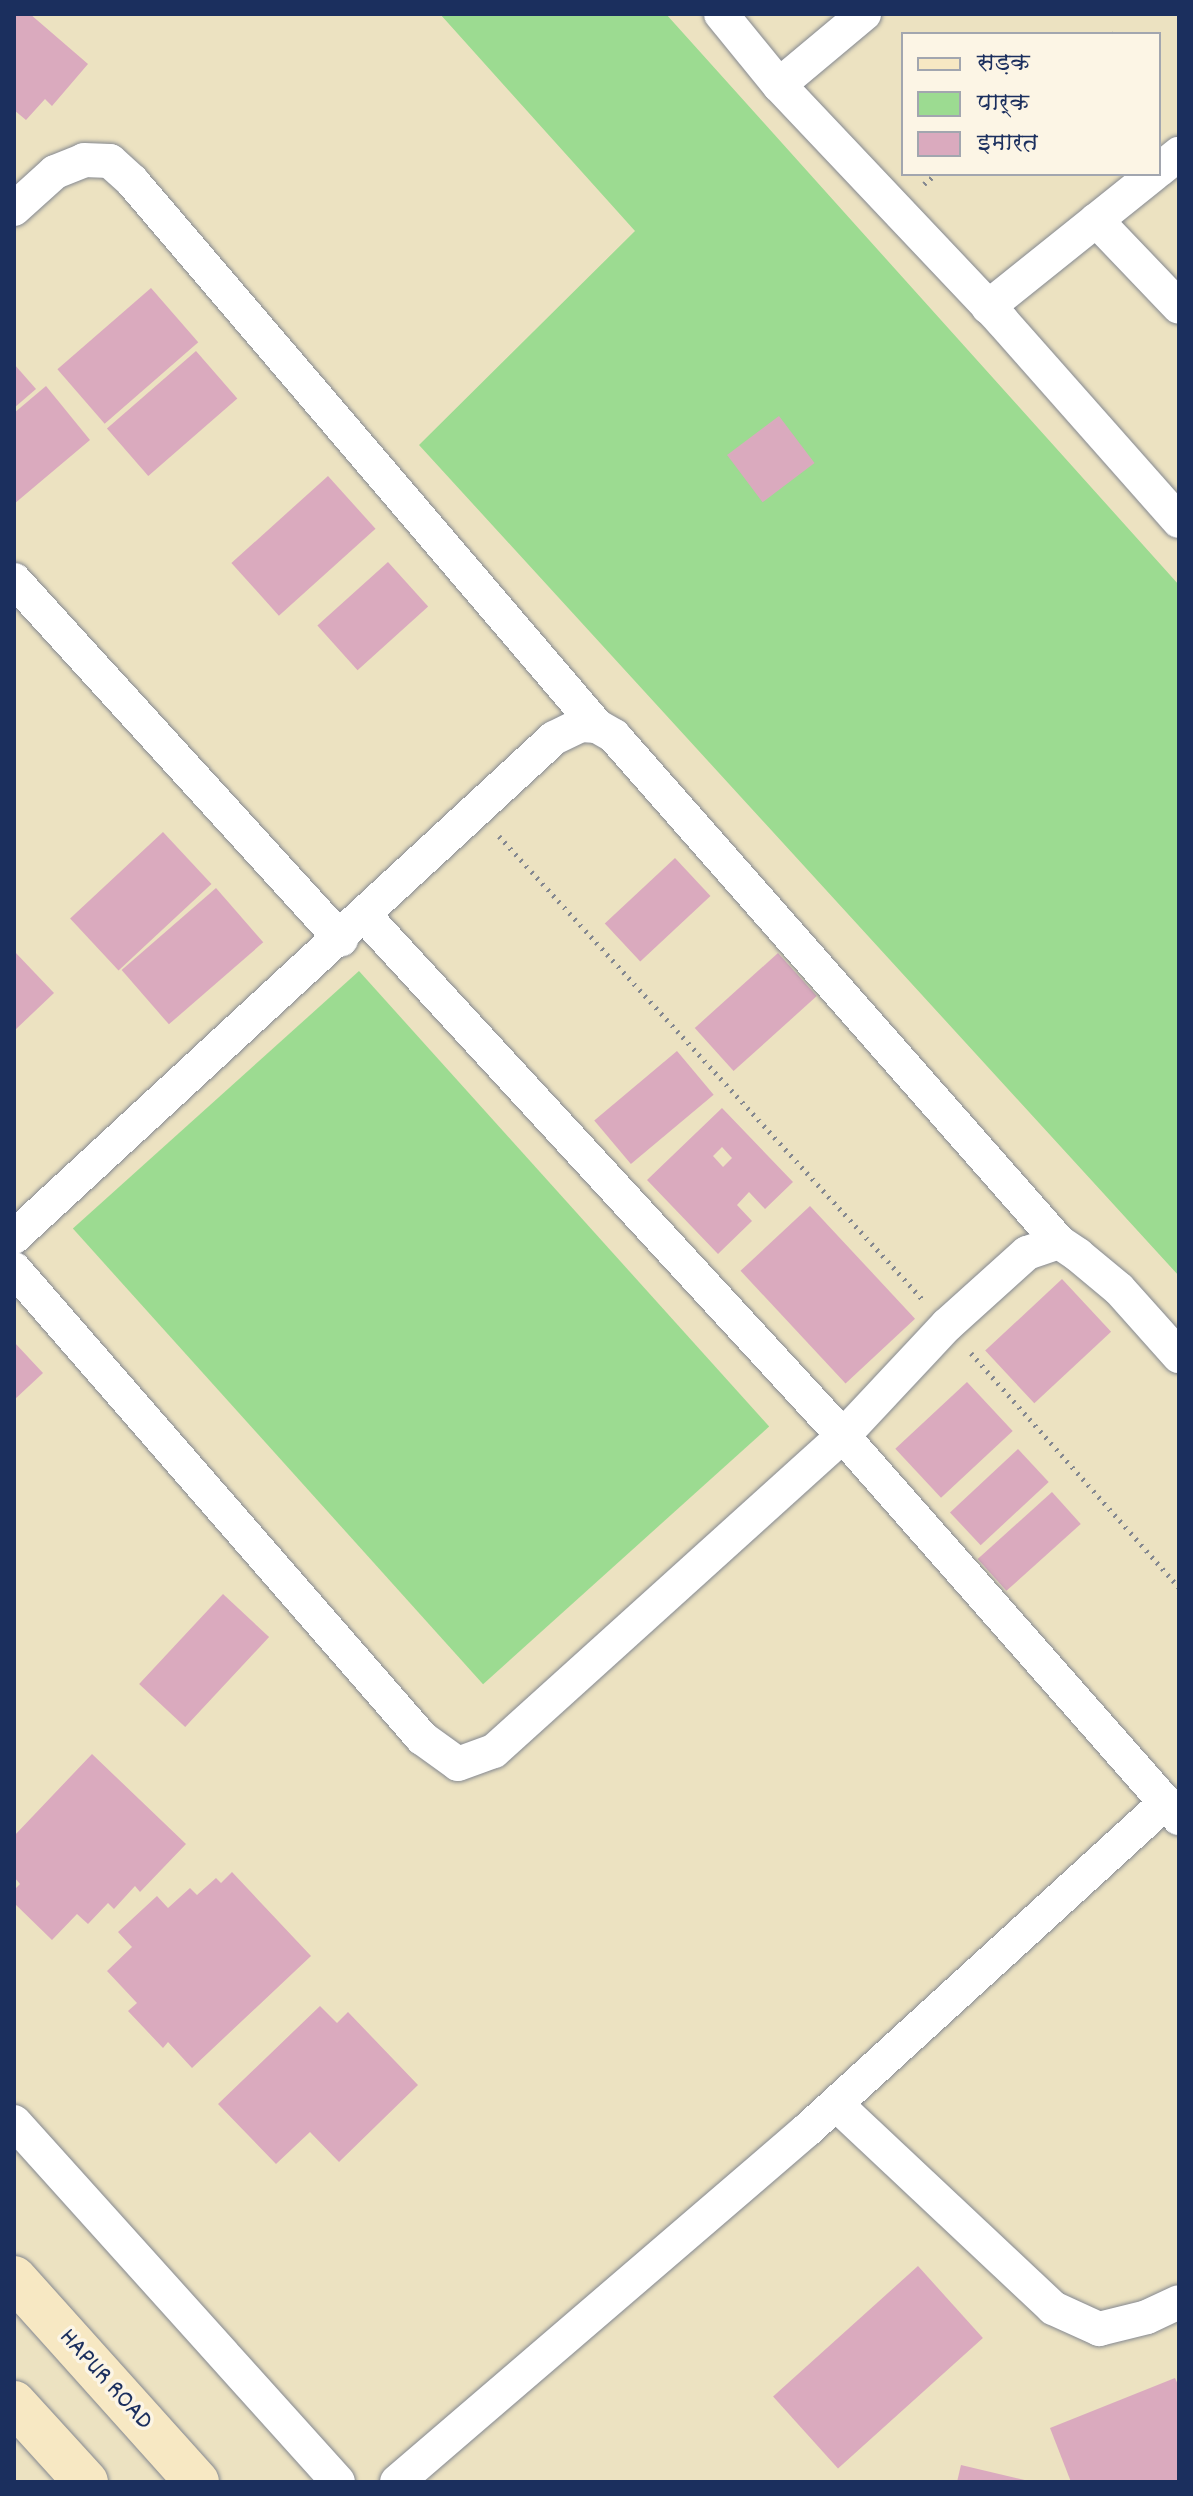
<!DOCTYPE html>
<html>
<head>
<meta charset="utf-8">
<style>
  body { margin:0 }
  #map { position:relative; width:1193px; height:2496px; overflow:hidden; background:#ece2c1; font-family:Dekko,"Playpen Sans Deva",sans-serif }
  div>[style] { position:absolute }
  .green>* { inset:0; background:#9cdb91; transform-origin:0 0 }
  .building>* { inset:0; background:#daaabe; transform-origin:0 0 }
  .path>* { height:5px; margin-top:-2.5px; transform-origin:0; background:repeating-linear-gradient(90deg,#848890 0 2px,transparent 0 8px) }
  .roads { filter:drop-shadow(0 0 2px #848890) drop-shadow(0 0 2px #848890) }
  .street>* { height:34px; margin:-17px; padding:0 17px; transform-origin:17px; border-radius:17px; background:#fff }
  .secondary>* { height:44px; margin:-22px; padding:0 22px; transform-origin:22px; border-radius:22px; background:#f7e8c3 }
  span { translate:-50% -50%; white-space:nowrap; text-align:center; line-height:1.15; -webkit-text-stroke:7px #fcf5e5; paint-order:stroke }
  .street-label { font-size:26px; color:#1b2f5e }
  .frame { position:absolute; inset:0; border:16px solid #1b2f5e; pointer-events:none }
  .legend { position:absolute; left:901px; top:32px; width:260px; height:144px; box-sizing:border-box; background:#fcf5e5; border:2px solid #a2a6af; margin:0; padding:10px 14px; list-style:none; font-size:24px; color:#1b2f5e }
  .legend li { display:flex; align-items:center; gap:16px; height:40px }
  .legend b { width:40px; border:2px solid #a2a6af }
</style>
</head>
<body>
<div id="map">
  <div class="green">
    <i style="clip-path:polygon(440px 14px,666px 14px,1179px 585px,1179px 1276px,419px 445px,635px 231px)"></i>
    <i style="left:359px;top:971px;width:613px;height:385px;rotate:48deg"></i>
  </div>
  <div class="building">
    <i style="clip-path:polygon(14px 14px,30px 14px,88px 64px,52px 106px,45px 99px,26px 120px,14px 110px)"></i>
    <i style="left:151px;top:288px;width:72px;height:124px;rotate:49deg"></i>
    <i style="left:196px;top:351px;width:63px;height:118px;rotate:49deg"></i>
    <i style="clip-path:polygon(14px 364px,36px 389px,14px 408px)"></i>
    <i style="clip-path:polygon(46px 386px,90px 440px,14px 504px,14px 413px)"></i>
    <i style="left:779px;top:416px;width:59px;height:65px;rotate:53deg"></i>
    <i style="left:328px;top:476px;width:71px;height:130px;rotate:48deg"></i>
    <i style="left:388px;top:562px;width:60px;height:95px;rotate:48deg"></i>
    <i style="left:163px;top:832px;width:71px;height:127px;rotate:47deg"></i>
    <i style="left:675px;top:858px;width:52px;height:96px;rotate:47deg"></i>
    <i style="left:216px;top:888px;width:72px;height:125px;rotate:49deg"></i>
    <i style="clip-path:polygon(14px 951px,54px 993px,14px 1031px)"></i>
    <i style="left:778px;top:953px;width:58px;height:112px;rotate:48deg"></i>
    <i style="left:677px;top:1051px;width:57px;height:108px;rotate:50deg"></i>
    <i style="clip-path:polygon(evenodd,722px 1108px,793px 1182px,765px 1209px,749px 1192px,737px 1205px,752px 1221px,718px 1254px,647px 1180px,722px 1108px,722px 1147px,732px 1158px,723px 1167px,713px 1156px,722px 1147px)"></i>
    <i style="left:810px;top:1206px;width:154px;height:95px;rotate:47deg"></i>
    <i style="left:1062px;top:1279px;width:72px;height:105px;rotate:47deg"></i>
    <i style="clip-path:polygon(14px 1342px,43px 1373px,14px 1400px)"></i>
    <i style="left:967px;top:1382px;width:67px;height:98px;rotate:47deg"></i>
    <i style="left:1018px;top:1449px;width:45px;height:93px;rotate:47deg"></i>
    <i style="left:1052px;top:1492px;width:43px;height:100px;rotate:48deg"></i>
    <i style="left:223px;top:1594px;width:63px;height:123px;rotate:43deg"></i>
    <i style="clip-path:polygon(92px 1754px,186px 1844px,140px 1892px,135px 1886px,114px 1909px,108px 1903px,88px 1924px,77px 1914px,52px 1940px,14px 1903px,14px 1890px,20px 1884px,14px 1877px,14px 1836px)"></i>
    <i style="clip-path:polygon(232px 1872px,311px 1956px,192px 2068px,168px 2042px,163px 2048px,128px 2011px,137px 2003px,107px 1971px,132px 1947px,118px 1932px,157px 1896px,168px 1908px,190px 1888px,197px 1895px,216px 1878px,221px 1883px)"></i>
    <i style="clip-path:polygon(320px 2006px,337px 2023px,348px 2012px,418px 2085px,339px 2162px,310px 2132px,276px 2164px,218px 2104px)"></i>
    <i style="left:918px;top:2266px;width:97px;height:195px;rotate:48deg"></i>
    <i style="clip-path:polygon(1175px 2378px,1179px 2387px,1179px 2482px,1071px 2482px,1050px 2428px)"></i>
    <i style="clip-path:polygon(961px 2465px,1029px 2481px,1029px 2482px,957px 2482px)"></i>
  </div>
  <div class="path">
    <i style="left:1113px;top:34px;width:4px;rotate:-34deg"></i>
    <i style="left:924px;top:184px;width:16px;rotate:-40deg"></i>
    <i style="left:499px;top:836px;width:630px;rotate:47.57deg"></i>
    <i style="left:971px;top:1353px;width:313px;rotate:48.4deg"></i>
  </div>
  <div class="roads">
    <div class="street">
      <i style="left:721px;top:14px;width:92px;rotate:50.8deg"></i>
      <i style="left:779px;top:85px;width:325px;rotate:46.6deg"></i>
      <i style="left:1002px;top:321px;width:267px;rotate:48.5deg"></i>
      <i style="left:779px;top:85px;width:111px;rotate:-39.9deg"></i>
      <i style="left:1159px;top:170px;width:26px;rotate:-39deg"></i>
      <i style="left:14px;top:209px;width:55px;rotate:-42.1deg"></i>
      <i style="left:55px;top:172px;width:31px;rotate:-22deg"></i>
      <i style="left:84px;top:160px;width:26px;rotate:2deg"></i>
      <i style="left:110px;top:161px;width:30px;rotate:42deg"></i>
      <i style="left:132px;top:181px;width:716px;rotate:49.53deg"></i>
      <i style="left:1096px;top:220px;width:120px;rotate:46.3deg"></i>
      <i style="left:988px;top:307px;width:213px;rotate:-38.7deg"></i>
      <i style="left:14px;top:580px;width:486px;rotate:47.7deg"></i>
      <i style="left:365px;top:916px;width:706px;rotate:47.41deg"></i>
      <i style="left:843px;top:1436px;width:509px;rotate:48.67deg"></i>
      <i style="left:14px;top:1237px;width:735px;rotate:-42.74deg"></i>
      <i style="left:554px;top:738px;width:30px;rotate:-26deg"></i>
      <i style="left:581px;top:725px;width:16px;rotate:4deg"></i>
      <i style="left:597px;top:726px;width:20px;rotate:30deg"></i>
      <i style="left:614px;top:736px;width:674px;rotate:48.67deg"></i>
      <i style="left:14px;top:1269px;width:622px;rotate:48.98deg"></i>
      <i style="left:422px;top:1738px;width:44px;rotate:35.8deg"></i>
      <i style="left:458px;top:1764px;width:38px;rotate:-20deg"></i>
      <i style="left:494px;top:1751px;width:470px;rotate:-42.1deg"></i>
      <i style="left:843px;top:1436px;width:152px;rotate:-46.9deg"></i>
      <i style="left:947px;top:1325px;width:108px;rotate:-42deg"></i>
      <i style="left:1027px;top:1253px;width:34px;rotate:-19deg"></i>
      <i style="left:1059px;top:1242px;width:23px;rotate:34deg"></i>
      <i style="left:1078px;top:1255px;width:53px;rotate:39.7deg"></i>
      <i style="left:1119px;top:1289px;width:90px;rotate:48.2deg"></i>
      <i style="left:836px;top:2104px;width:298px;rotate:43.2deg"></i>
      <i style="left:1053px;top:2308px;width:51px;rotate:24.5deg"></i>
      <i style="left:1099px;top:2329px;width:49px;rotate:-14deg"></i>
      <i style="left:1147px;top:2317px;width:35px;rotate:-25deg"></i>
      <i style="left:14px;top:2122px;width:484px;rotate:48deg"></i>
      <i style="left:397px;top:2482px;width:540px;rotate:-40.65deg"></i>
      <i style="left:807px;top:2130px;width:485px;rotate:-42.4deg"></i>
    </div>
    <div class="secondary">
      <i style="left:14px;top:2278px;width:274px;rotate:48.1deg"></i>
      <i style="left:14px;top:2403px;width:107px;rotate:47.7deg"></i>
    </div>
  </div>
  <div class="street-label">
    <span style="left:105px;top:2380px;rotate:48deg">HAPUR ROAD</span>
  </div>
  <div class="frame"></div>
  <ul class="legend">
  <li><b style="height:10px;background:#f7e8c3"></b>सड़क</li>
  <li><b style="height:22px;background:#9cdb91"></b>पार्क</li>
  <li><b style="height:22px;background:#daaabe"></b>इमारत</li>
  </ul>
</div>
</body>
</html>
